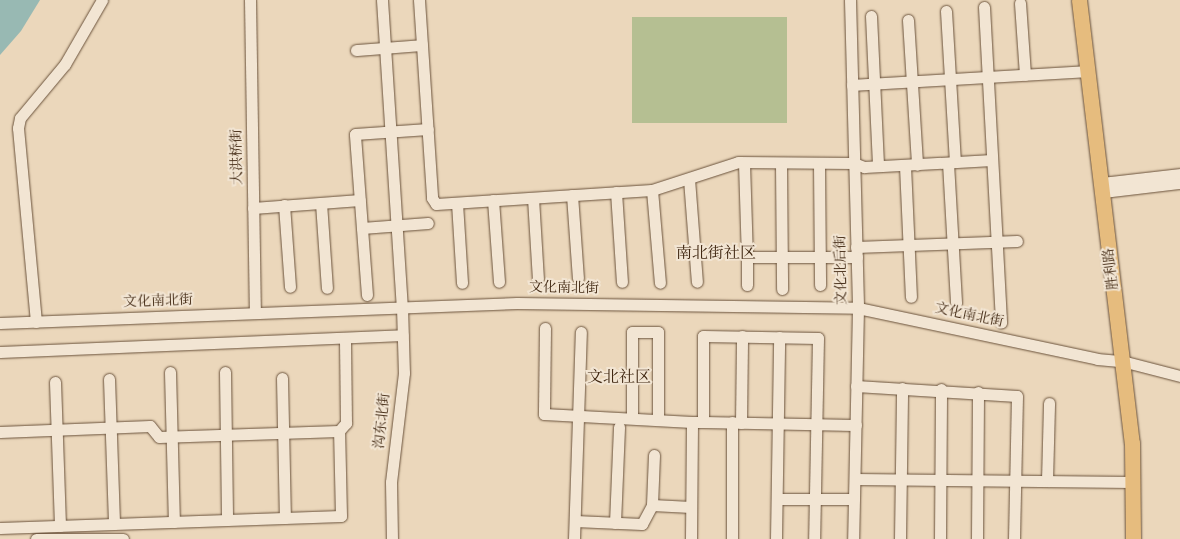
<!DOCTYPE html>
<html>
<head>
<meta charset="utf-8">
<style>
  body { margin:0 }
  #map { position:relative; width:1180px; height:539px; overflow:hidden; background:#ebd7bb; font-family:Vollkorn,"Noto Serif SC",serif }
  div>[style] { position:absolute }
  .green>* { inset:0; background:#b5bf92; transform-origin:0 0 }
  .water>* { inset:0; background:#98b9b3 }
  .roads { filter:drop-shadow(0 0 1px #6a523b) drop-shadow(0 0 1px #6a523b) }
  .minor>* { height:11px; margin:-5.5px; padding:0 5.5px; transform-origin:5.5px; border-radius:5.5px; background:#f2e5d3 }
  .major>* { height:15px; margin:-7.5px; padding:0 7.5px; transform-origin:7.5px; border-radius:7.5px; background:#e6bc7e }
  span { translate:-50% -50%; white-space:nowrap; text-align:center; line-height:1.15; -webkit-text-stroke:4px #f2e5d3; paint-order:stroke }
  .street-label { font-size:14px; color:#3f2610 }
  .quarter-label { font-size:16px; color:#3f2610 }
</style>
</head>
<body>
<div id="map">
  <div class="green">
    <i style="left:632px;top:17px;width:155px;height:106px"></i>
  </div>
  <div class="water">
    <i style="clip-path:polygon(0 0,40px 0,21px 31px,0 55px)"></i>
  </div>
  <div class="roads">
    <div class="minor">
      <i style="left:250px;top:0;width:313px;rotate:89.1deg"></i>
      <i style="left:382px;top:0;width:308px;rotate:86.3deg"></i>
      <i style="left:402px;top:307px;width:66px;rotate:88.3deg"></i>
      <i style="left:404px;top:373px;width:110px;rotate:96.8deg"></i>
      <i style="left:391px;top:482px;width:57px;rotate:89deg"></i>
      <i style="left:419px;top:0;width:198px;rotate:86.2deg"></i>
      <i style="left:432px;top:198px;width:7px;rotate:56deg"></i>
      <i style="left:436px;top:204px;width:216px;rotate:-3.7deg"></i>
      <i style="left:652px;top:190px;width:90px;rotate:-18deg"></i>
      <i style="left:738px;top:162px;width:116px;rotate:0.5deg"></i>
      <i style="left:854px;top:163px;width:11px;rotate:22deg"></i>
      <i style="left:864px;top:167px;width:128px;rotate:-3.1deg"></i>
      <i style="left:850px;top:0;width:308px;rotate:88.5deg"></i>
      <i style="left:858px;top:308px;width:231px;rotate:91.2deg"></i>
      <i style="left:1020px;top:3px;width:72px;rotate:86deg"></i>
      <i style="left:984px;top:7px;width:316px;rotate:86.9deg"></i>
      <i style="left:946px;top:11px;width:151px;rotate:86.6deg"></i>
      <i style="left:871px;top:16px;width:150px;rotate:87.3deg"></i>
      <i style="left:908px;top:20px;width:145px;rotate:86.4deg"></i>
      <i style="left:356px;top:50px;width:66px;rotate:-4.3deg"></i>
      <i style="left:852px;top:85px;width:236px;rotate:-3.4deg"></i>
      <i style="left:744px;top:163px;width:94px;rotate:88.2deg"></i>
      <i style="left:747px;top:257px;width:110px"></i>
      <i style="left:781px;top:163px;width:126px;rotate:89.5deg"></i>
      <i style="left:819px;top:163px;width:122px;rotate:89.5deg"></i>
      <i style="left:948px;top:163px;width:140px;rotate:86.7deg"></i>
      <i style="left:905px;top:166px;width:131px;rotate:87.4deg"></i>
      <i style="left:689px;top:179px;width:103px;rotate:85.6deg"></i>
      <i style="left:1102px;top:183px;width:79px;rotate:-6.6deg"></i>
      <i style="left:652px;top:190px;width:93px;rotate:85.1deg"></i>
      <i style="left:616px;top:192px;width:90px;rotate:86.2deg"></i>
      <i style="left:1103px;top:192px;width:78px;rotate:-6.7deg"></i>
      <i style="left:572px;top:195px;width:83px;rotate:85.9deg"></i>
      <i style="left:533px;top:198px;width:81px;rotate:86.5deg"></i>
      <i style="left:493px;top:200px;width:82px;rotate:85.8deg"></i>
      <i style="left:321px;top:203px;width:85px;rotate:86deg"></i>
      <i style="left:457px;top:203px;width:80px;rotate:86.4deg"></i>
      <i style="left:284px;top:205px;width:82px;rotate:85.8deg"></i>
      <i style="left:253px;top:208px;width:107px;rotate:-4.3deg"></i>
      <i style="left:362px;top:228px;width:66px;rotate:-4.3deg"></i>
      <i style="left:856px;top:247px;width:161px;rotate:-2.1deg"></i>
      <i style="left:747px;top:285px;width:28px;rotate:-90deg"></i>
      <i style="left:367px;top:295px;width:161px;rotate:-94.3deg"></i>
      <i style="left:355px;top:134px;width:73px;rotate:-3.9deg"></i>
      <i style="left:36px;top:322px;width:195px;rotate:-95.3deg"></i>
      <i style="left:18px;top:128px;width:10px;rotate:-79deg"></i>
      <i style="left:20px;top:118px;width:70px;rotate:-50.2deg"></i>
      <i style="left:65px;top:64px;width:74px;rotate:-60deg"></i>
      <i style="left:0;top:323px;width:517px;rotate:-2.22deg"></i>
      <i style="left:517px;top:303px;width:341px;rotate:0.8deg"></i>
      <i style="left:858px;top:308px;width:244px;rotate:12deg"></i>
      <i style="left:1097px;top:359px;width:25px;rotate:5deg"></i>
      <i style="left:1122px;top:361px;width:60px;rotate:14.5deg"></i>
      <i style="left:545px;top:328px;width:86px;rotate:90.7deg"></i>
      <i style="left:544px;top:414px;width:148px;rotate:3.1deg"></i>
      <i style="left:692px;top:422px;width:11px"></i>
      <i style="left:703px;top:422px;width:86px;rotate:-90deg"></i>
      <i style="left:703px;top:336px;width:115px;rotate:1deg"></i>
      <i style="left:818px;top:338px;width:201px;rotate:91.1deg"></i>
      <i style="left:0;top:352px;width:403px;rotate:-2.4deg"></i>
      <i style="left:170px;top:372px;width:150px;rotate:88.5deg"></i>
      <i style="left:225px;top:372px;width:148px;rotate:89.2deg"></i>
      <i style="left:282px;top:378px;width:140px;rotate:88.8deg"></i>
      <i style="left:109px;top:379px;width:145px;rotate:88deg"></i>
      <i style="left:55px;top:382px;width:144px;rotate:88deg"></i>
      <i style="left:856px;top:386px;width:161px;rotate:3.6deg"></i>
      <i style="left:1017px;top:396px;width:143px;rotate:91.2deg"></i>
      <i style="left:632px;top:418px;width:86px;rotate:-90deg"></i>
      <i style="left:632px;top:332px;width:26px"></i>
      <i style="left:658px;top:332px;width:88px;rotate:90deg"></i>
      <i style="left:703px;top:422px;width:153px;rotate:1.1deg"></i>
      <i style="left:741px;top:423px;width:87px;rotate:-89.3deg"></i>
      <i style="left:0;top:432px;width:150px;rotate:-2.3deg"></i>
      <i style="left:150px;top:426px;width:14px;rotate:51deg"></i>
      <i style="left:159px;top:437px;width:180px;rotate:-1.9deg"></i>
      <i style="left:654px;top:455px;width:50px;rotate:92.3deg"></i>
      <i style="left:652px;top:505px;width:39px;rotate:3deg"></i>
      <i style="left:855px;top:479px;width:277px;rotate:0.6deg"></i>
      <i style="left:1047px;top:481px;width:78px;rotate:-88.5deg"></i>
      <i style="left:777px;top:499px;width:77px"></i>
      <i style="left:575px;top:521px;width:67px;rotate:2.6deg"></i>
      <i style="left:642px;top:524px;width:21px;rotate:-62deg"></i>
      <i style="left:615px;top:523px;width:96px;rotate:-87.6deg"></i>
      <i style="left:0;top:528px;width:341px;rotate:-2deg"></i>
      <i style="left:341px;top:516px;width:85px;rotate:-91.3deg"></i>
      <i style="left:339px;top:431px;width:11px;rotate:-49deg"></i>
      <i style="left:346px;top:423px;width:85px;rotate:-90.7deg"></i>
      <i style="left:36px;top:539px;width:87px"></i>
      <i style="left:574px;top:539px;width:207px;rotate:-88.1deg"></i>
      <i style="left:691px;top:539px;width:117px;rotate:-89.5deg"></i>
      <i style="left:732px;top:539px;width:117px;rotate:-90deg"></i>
      <i style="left:776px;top:539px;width:202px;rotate:-89.1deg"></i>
      <i style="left:900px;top:539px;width:151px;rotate:-89.2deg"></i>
      <i style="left:940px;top:539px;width:150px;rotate:-89.6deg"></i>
      <i style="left:977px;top:539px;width:147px;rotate:-89.6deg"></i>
    </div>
    <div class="major">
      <i style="left:1079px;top:0;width:446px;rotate:83.2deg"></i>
      <i style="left:1132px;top:443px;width:96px;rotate:89.4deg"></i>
    </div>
  </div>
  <div class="street-label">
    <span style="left:238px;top:157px;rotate:-91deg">大洪桥街</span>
    <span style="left:1112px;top:269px;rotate:-97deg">胜利路</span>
    <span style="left:842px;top:270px;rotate:-91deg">文化北后街</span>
    <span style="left:564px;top:289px;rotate:1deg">文化南北街</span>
    <span style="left:158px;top:302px;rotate:-2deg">文化南北街</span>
    <span style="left:969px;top:316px;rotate:12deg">文化南北街</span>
    <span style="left:383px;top:421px;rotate:-84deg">沟东北街</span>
  </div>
  <div class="quarter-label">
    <span style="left:716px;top:254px">南北街社区</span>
    <span style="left:619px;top:378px">文北社区</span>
  </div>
</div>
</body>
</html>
